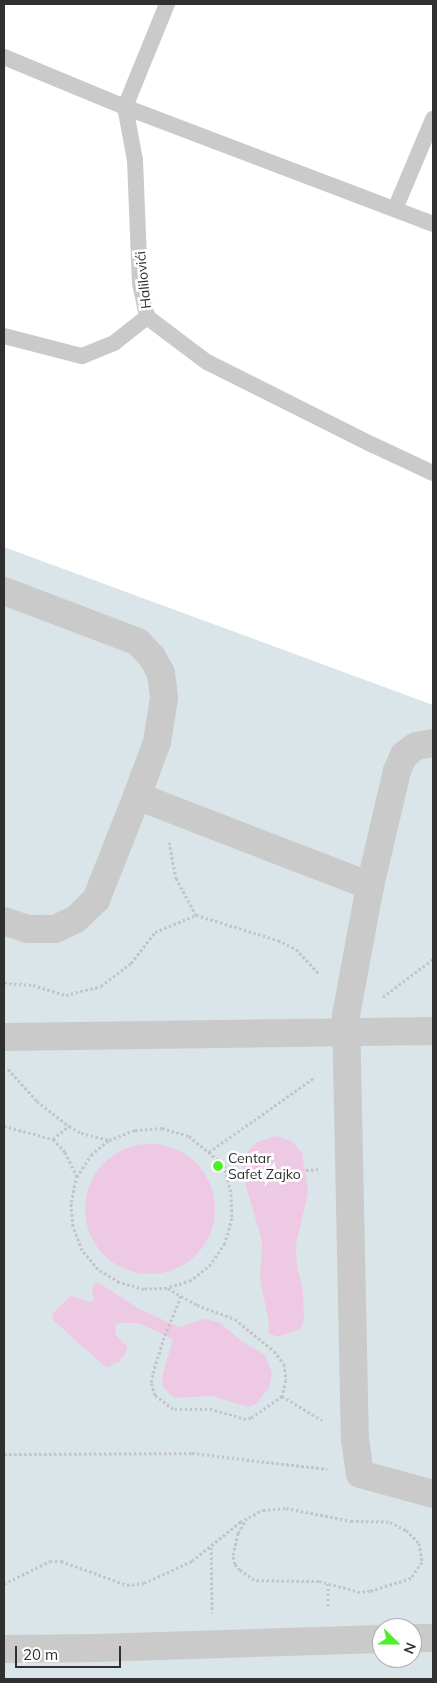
<!DOCTYPE html>
<html>
<head>
<meta charset="utf-8">
<style>
  body { margin:0 }
  #map { position:relative; width:437px; height:1683px; overflow:hidden; background:#fff; font-family:Mulish,sans-serif }
  div>[style] { position:absolute }
  .green>* { inset:0; background:#dae5ea }
  .water>* { inset:0; background:#eec9e4 }
  .round { border-radius:50% }
  .path>* { height:3px; margin-top:-1.5px; transform-origin:0; background:repeating-linear-gradient(90deg,#c4c4c4 0 2.5px,transparent 0 5px) }
  .lane>* { height:16px; margin:-8px; padding:0 8px; transform-origin:8px; border-radius:8px; background:#cacaca }
  .street>* { height:28px; margin:-14px; padding:0 14px; transform-origin:14px; border-radius:14px; background:#cacaca }
  .dots>* { width:14px; height:14px; translate:-50% -50%; box-sizing:border-box; border:2px solid #fff; border-radius:50% }
  span { translate:-50% -50%; white-space:nowrap; text-align:center; line-height:1.15; -webkit-text-stroke:5px #fff; paint-order:stroke }
  .street-label { font-size:14px; color:#303030 }
  .poi-label { font-size:14px; color:#303030 }
  .left { translate:0 -50%; text-align:left }
  .frame { position:absolute; inset:0; border:5px solid #303030; pointer-events:none }
  .north { position:absolute; left:372px; top:1618px; width:50px; height:50px; box-sizing:border-box; background:#fff; border:1px solid #acacac; border-radius:50%; rotate:112deg; font-size:14px; font-weight:700; line-height:20px; text-align:center; color:#303030 }
  .north::after { content:''; display:block; margin:auto; width:18px; height:22px; background:#52ed2b; clip-path:polygon(50% 0,100% 100%,50% 72%,0 100%) }
  .scale { position:absolute; left:15px; top:1646px; width:106px; height:22px; box-sizing:border-box; border:2px solid #303030; border-top:0; padding-left:6px; font-size:15px; line-height:18px; white-space:nowrap; color:#303030; -webkit-text-stroke:4px #fff; paint-order:stroke }
</style>
</head>
<body>
<div id="map">
  <div class="green">
    <i style="clip-path:polygon(evenodd,4px 547px,433px 705px,433px 1679px,4px 1679px,4px 547px,382px 1628px,412px 1628px,412px 1658px,382px 1658px,382px 1628px)"></i>
  </div>
  <div class="water">
    <i style="clip-path:polygon(276px 1136px,292px 1141px,302px 1153px,308px 1192px,296px 1245px,297px 1267px,303px 1290px,304px 1320px,300px 1329px,277px 1337px,268px 1332px,269px 1323px,260px 1279px,262px 1241px,242px 1172px,248px 1151px,257px 1142px)"></i>
    <i class="round" style="left:85px;top:1144px;width:130px;height:130px"></i>
    <i style="clip-path:polygon(99px 1283px,139px 1309px,179px 1327px,203px 1319px,219px 1322px,243px 1342px,265px 1355px,272px 1373px,269px 1388px,256px 1404px,248px 1407px,212px 1396px,174px 1398px,163px 1387px,162px 1377px,173px 1339px,138px 1323px,119px 1323px,116px 1325px,115px 1334px,127px 1347px,126px 1352px,119px 1362px,107px 1367px,103px 1365px,54px 1321px,52px 1314px,70px 1296px,91px 1302px,94px 1298px,92px 1289px,94px 1284px)"></i>
  </div>
  <div class="path">
    <i style="left:169px;top:842px;width:37px;rotate:79deg"></i>
    <i style="left:176px;top:878px;width:42px;rotate:61.6deg"></i>
    <i style="left:196px;top:915px;width:86px;rotate:17deg"></i>
    <i style="left:278px;top:940px;width:20px;rotate:27deg"></i>
    <i style="left:296px;top:949px;width:34px;rotate:47deg"></i>
    <i style="left:4px;top:983px;width:29px;rotate:4deg"></i>
    <i style="left:33px;top:985px;width:34px;rotate:17deg"></i>
    <i style="left:66px;top:995px;width:36px;rotate:-14deg"></i>
    <i style="left:101px;top:986px;width:38px;rotate:-37deg"></i>
    <i style="left:131px;top:963px;width:39px;rotate:-52deg"></i>
    <i style="left:155px;top:932px;width:44px;rotate:-22.5deg"></i>
    <i style="left:383px;top:997px;width:63px;rotate:-37.2deg"></i>
    <i style="left:8px;top:1069px;width:43px;rotate:47.8deg"></i>
    <i style="left:37px;top:1101px;width:41px;rotate:38deg"></i>
    <i style="left:69px;top:1126px;width:14px;rotate:30deg"></i>
    <i style="left:81px;top:1133px;width:29px;rotate:14deg"></i>
    <i style="left:4px;top:1126px;width:51px;rotate:14.9deg"></i>
    <i style="left:53px;top:1139px;width:18px;rotate:47deg"></i>
    <i style="left:65px;top:1152px;width:28px;rotate:64deg"></i>
    <i style="left:162px;top:1128px;width:28px;rotate:17deg"></i>
    <i style="left:189px;top:1136px;width:45px;rotate:39.6deg"></i>
    <i style="left:224px;top:1165px;width:30px;rotate:76deg"></i>
    <i style="left:231px;top:1194px;width:24px;rotate:88deg"></i>
    <i style="left:232px;top:1218px;width:26px;rotate:106deg"></i>
    <i style="left:225px;top:1243px;width:25px;rotate:124deg"></i>
    <i style="left:211px;top:1264px;width:26px;rotate:141deg"></i>
    <i style="left:191px;top:1280px;width:25px;rotate:162deg"></i>
    <i style="left:167px;top:1288px;width:23px;rotate:178deg"></i>
    <i style="left:144px;top:1289px;width:26px;rotate:-164deg"></i>
    <i style="left:119px;top:1282px;width:25px;rotate:-148deg"></i>
    <i style="left:98px;top:1269px;width:25px;rotate:-130deg"></i>
    <i style="left:82px;top:1250px;width:26px;rotate:-111deg"></i>
    <i style="left:73px;top:1226px;width:24px;rotate:-95deg"></i>
    <i style="left:71px;top:1202px;width:26px;rotate:-77deg"></i>
    <i style="left:77px;top:1177px;width:26px;rotate:-58deg"></i>
    <i style="left:91px;top:1155px;width:23px;rotate:-40deg"></i>
    <i style="left:109px;top:1140px;width:28px;rotate:-21deg"></i>
    <i style="left:135px;top:1130px;width:27px;rotate:-4deg"></i>
    <i style="left:53px;top:1139px;width:21px;rotate:-39deg"></i>
    <i style="left:209px;top:1152px;width:130px;rotate:-35.3deg"></i>
    <i style="left:306px;top:1170px;width:12px;rotate:-5deg"></i>
    <i style="left:168px;top:1288px;width:15px;rotate:32deg"></i>
    <i style="left:181px;top:1296px;width:18px;rotate:29deg"></i>
    <i style="left:197px;top:1305px;width:40px;rotate:20.2deg"></i>
    <i style="left:235px;top:1319px;width:50px;rotate:39.4deg"></i>
    <i style="left:274px;top:1351px;width:16px;rotate:52deg"></i>
    <i style="left:284px;top:1364px;width:16px;rotate:83deg"></i>
    <i style="left:286px;top:1380px;width:16px;rotate:104deg"></i>
    <i style="left:282px;top:1396px;width:38px;rotate:145deg"></i>
    <i style="left:251px;top:1418px;width:5px;rotate:169deg"></i>
    <i style="left:246px;top:1419px;width:35px;rotate:-164deg"></i>
    <i style="left:212px;top:1409px;width:39px;rotate:180deg"></i>
    <i style="left:173px;top:1409px;width:23px;rotate:-142deg"></i>
    <i style="left:155px;top:1395px;width:14px;rotate:-107deg"></i>
    <i style="left:151px;top:1382px;width:9px;rotate:-77deg"></i>
    <i style="left:153px;top:1373px;width:34px;rotate:-73deg"></i>
    <i style="left:163px;top:1340px;width:48px;rotate:-67.8deg"></i>
    <i style="left:282px;top:1396px;width:47px;rotate:31deg"></i>
    <i style="left:4px;top:1454px;width:188px;rotate:-0.3deg"></i>
    <i style="left:192px;top:1453px;width:136px;rotate:6.8deg"></i>
    <i style="left:211px;top:1547px;width:66px;rotate:89.1deg"></i>
    <i style="left:328px;top:1583px;width:26px;rotate:90deg"></i>
    <i style="left:4px;top:1584px;width:51px;rotate:-26.6deg"></i>
    <i style="left:50px;top:1561px;width:11px"></i>
    <i style="left:61px;top:1561px;width:70px;rotate:20deg"></i>
    <i style="left:127px;top:1585px;width:17px;rotate:-7deg"></i>
    <i style="left:144px;top:1583px;width:53px;rotate:-24.6deg"></i>
    <i style="left:192px;top:1561px;width:62px;rotate:-39.1deg"></i>
    <i style="left:240px;top:1522px;width:26px;rotate:-28deg"></i>
    <i style="left:263px;top:1510px;width:23px;rotate:-5deg"></i>
    <i style="left:286px;top:1508px;width:66px;rotate:11.3deg"></i>
    <i style="left:351px;top:1521px;width:39px;rotate:1deg"></i>
    <i style="left:390px;top:1522px;width:18px;rotate:27deg"></i>
    <i style="left:406px;top:1530px;width:18px;rotate:45deg"></i>
    <i style="left:419px;top:1543px;width:19px;rotate:81deg"></i>
    <i style="left:422px;top:1562px;width:19px;rotate:125deg"></i>
    <i style="left:411px;top:1578px;width:43px;rotate:162.4deg"></i>
    <i style="left:370px;top:1591px;width:10px;rotate:174deg"></i>
    <i style="left:360px;top:1592px;width:42px;rotate:-165deg"></i>
    <i style="left:319px;top:1581px;width:65px;rotate:-179.1deg"></i>
    <i style="left:254px;top:1580px;width:17px;rotate:-144deg"></i>
    <i style="left:240px;top:1570px;width:8px;rotate:-130deg"></i>
    <i style="left:235px;top:1564px;width:9px;rotate:-103deg"></i>
    <i style="left:233px;top:1555px;width:23px;rotate:-77deg"></i>
    <i style="left:238px;top:1533px;width:17px;rotate:-59deg"></i>
    <i style="left:249px;top:1679px;width:80px"></i>
  </div>
  <div class="lane">
    <i style="left:167px;top:4px;width:111px;rotate:112.2deg"></i>
    <i style="left:125px;top:107px;width:329px;rotate:20.8deg"></i>
    <i style="left:4px;top:57px;width:131px;rotate:22.5deg"></i>
    <i style="left:125px;top:107px;width:54px;rotate:79.3deg"></i>
    <i style="left:135px;top:160px;width:123px;rotate:87.7deg"></i>
    <i style="left:140px;top:283px;width:35px;rotate:78deg"></i>
    <i style="left:147px;top:317px;width:75px;rotate:36.9deg"></i>
    <i style="left:207px;top:362px;width:186px;rotate:26.6deg"></i>
    <i style="left:373px;top:445px;width:66px;rotate:25deg"></i>
    <i style="left:395px;top:209px;width:98px;rotate:-67.1deg"></i>
    <i style="left:4px;top:336px;width:81px;rotate:14.4deg"></i>
    <i style="left:82px;top:356px;width:35px;rotate:-22deg"></i>
    <i style="left:114px;top:343px;width:42px;rotate:-38.2deg"></i>
  </div>
  <div class="street">
    <i style="left:4px;top:591px;width:143px;rotate:20.8deg"></i>
    <i style="left:138px;top:642px;width:21px;rotate:47deg"></i>
    <i style="left:152px;top:657px;width:18px;rotate:61deg"></i>
    <i style="left:161px;top:673px;width:25px;rotate:83deg"></i>
    <i style="left:164px;top:698px;width:45px;rotate:99deg"></i>
    <i style="left:157px;top:742px;width:58px;rotate:110.3deg"></i>
    <i style="left:137px;top:796px;width:250px;rotate:21.1deg"></i>
    <i style="left:433px;top:743px;width:17px;rotate:170deg"></i>
    <i style="left:416px;top:746px;width:15px;rotate:143deg"></i>
    <i style="left:404px;top:755px;width:17px;rotate:114deg"></i>
    <i style="left:397px;top:771px;width:118px;rotate:103.2deg"></i>
    <i style="left:370px;top:886px;width:131px;rotate:100.5deg"></i>
    <i style="left:346px;top:1015px;width:424px;rotate:88.8deg"></i>
    <i style="left:355px;top:1439px;width:35px;rotate:82deg"></i>
    <i style="left:360px;top:1474px;width:76px;rotate:15.3deg"></i>
    <i style="left:4px;top:921px;width:24px;rotate:19deg"></i>
    <i style="left:27px;top:929px;width:28px"></i>
    <i style="left:55px;top:929px;width:23px;rotate:-25deg"></i>
    <i style="left:76px;top:919px;width:28px;rotate:-44deg"></i>
    <i style="left:96px;top:900px;width:112px;rotate:-68.5deg"></i>
    <i style="left:4px;top:1037px;width:429px;rotate:-0.8deg"></i>
    <i style="left:412px;top:1638px;width:21px"></i>
    <i style="left:4px;top:1649px;width:92px;rotate:-0.6deg"></i>
    <i style="left:96px;top:1648px;width:286px;rotate:-1.8deg"></i>
  </div>
  <div class="dots">
    <i style="left:218px;top:1166px;background:#52ed2b"></i>
  </div>
  <div class="street-label">
    <span style="left:143px;top:280px;rotate:-96deg">Halilovići</span>
  </div>
  <div class="poi-label">
    <span class="left" style="left:228px;top:1166px">Centar<br>Safet Zajko</span>
  </div>
  <div class="frame"></div>
  <div class="north">N</div>
  <div class="scale">20 m</div>
</div>
</body>
</html>
